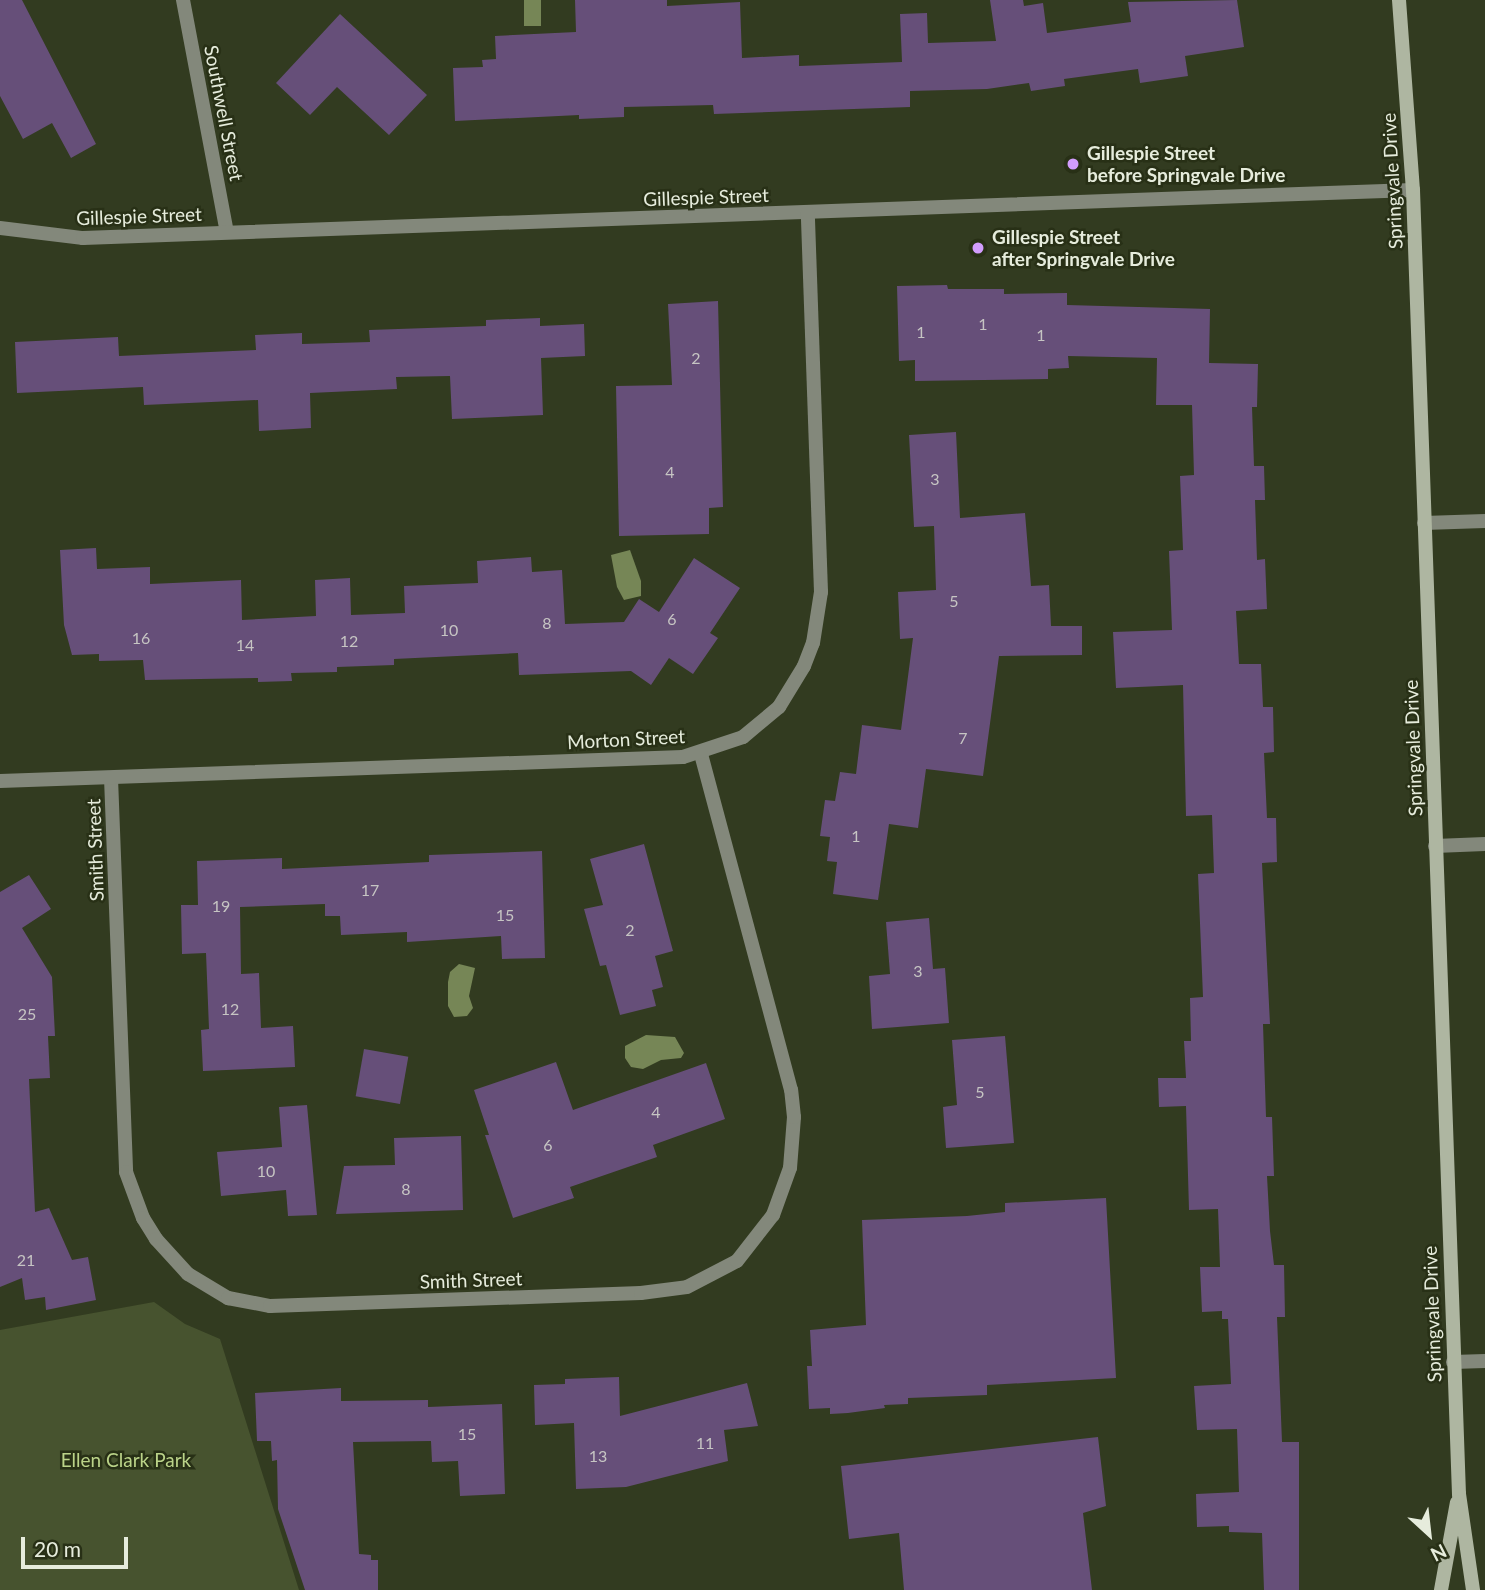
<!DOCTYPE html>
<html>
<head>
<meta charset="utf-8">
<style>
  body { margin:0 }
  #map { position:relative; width:1485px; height:1590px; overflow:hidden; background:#323b20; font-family:Lato,sans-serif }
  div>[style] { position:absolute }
  .green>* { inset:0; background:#47532f }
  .water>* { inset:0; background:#768656; transform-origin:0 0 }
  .building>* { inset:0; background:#664f79; transform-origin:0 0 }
  .street>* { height:14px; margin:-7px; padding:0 7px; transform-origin:7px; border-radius:7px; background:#83887b }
  .secondary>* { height:14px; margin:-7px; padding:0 7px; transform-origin:7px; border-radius:7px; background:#aeb6a1 }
  .dots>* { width:19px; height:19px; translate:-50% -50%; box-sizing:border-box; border:4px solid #283016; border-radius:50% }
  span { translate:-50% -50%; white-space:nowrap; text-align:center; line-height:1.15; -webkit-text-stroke:5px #283016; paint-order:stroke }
  .number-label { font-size:16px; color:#c6c5c3 }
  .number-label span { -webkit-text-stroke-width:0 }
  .street-label { font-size:19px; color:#e6ecdc }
  .poi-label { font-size:19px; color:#e6ecdc; font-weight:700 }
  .left { translate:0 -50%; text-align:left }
  .park-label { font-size:19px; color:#bbd389 }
  .north { position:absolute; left:1394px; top:1499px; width:70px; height:70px; -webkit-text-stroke:5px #283016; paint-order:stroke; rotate:153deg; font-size:19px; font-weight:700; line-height:28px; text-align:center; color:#e6ecdc }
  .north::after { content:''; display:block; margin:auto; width:24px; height:32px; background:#e6ecdc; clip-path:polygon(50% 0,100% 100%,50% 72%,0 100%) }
  .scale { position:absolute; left:21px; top:1537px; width:107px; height:32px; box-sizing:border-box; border:4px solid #e6ecdc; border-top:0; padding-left:9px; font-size:21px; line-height:24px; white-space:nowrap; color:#e6ecdc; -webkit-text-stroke:5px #283016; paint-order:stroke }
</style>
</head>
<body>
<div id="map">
  <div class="green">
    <i style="clip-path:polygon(154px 1302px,185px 1324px,220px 1339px,299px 1590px,0 1590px,0 1330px)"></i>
  </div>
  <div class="water">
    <i style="left:524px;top:0;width:17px;height:26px"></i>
    <i style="clip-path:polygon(630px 550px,641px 581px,641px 596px,624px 600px,617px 587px,611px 555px)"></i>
    <i style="clip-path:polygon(459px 964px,475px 968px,469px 996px,473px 1008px,467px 1016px,454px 1017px,448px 1006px,448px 982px,450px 972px)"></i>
    <i style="clip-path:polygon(646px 1035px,675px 1037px,684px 1053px,681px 1058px,661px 1060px,643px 1069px,631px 1067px,625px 1058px,625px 1046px)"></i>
  </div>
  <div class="building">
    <i style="clip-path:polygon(0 0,22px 0,96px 144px,71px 158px,52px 123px,23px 139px,0 96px)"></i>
    <i style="clip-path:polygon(575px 0,667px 0,667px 6px,740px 2px,742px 58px,799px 55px,799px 66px,902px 62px,900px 14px,927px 13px,928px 43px,996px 41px,990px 0,1023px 0,1024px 6px,1043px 3px,1047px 33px,1131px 22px,1128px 2px,1237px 0,1244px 47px,1185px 56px,1188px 76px,1140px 83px,1138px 69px,1064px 79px,1065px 86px,1031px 91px,1029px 83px,987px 89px,910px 91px,910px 107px,714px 114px,713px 105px,624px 107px,624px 117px,579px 119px,579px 115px,455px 121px,453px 68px,483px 67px,482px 60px,496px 59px,495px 36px,576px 32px)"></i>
    <i style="clip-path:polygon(340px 14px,427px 95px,389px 135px,337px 87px,310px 115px,276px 83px)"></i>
    <i style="clip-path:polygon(947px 285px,948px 289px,1004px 289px,1004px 294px,1067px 293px,1067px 305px,1210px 309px,1209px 363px,1258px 364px,1257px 407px,1252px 407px,1254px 466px,1264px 466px,1265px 500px,1255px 500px,1257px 560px,1265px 559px,1267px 609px,1236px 611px,1239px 664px,1261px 664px,1263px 707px,1273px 707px,1274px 752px,1264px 753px,1267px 818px,1276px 818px,1277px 862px,1262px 863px,1270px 1024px,1263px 1024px,1266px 1117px,1272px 1117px,1274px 1176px,1267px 1176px,1270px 1231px,1274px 1265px,1284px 1265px,1285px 1317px,1277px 1317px,1282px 1442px,1299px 1442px,1299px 1590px,1264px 1590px,1262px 1533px,1229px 1532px,1229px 1526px,1197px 1527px,1196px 1494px,1239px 1492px,1237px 1429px,1197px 1430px,1194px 1386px,1231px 1384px,1228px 1319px,1222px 1319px,1222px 1311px,1202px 1312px,1200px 1267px,1220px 1267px,1218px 1209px,1189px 1210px,1186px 1106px,1159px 1107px,1158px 1078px,1186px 1078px,1184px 1041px,1191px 1041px,1190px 998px,1203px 997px,1198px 874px,1214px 873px,1212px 815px,1186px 816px,1183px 685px,1116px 688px,1113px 632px,1172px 630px,1169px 551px,1183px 550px,1180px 476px,1194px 475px,1192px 405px,1156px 405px,1157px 358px,1068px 356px,1069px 368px,1048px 369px,1048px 379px,915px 381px,915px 360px,899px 361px,897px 286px)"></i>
    <i style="clip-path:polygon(718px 301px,723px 507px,709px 508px,709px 534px,619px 536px,616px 386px,672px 385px,668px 304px)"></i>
    <i style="clip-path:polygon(540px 318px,540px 326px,584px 324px,585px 356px,541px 358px,543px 415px,452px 419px,450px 376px,396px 377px,397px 389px,310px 393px,311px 428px,259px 431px,258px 400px,144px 405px,143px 387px,17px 393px,15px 342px,118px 337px,119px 356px,256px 350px,255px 335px,302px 333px,302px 344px,370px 342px,369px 330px,486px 326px,486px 320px)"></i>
    <i style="clip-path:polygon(956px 432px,960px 518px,1025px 513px,1031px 586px,1049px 585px,1051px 626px,1082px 626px,1082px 655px,999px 656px,983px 776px,926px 769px,918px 828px,889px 824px,878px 900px,833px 894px,837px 862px,827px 861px,830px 837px,820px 836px,825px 800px,835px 801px,840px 772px,856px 774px,862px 725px,901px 730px,913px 638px,900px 639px,898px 592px,936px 590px,934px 526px,914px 527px,909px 435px)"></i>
    <i style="clip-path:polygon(96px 548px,97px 569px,150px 567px,150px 584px,241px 580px,242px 620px,316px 616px,315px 580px,350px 578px,351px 615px,405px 613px,404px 586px,478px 583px,477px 561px,531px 557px,532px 572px,562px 570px,565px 624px,624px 622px,639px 599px,659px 612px,694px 558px,740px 588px,710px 633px,718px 638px,693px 674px,669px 658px,651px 685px,631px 671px,519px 675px,518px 653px,394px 659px,394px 665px,337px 667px,337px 672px,291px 673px,292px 681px,258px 682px,258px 678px,145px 680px,143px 660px,99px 661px,99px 654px,72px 655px,64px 625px,60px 550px)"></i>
    <i style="clip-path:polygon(644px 844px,673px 951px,655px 956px,663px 987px,652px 990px,656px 1006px,620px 1015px,606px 965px,600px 966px,584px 909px,603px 905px,590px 859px)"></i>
    <i style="clip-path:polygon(542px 851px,545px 958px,502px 959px,501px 936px,407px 942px,407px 932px,341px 935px,340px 916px,325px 916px,325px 904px,240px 907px,241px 974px,259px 973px,261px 1028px,293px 1026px,295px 1067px,203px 1071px,201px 1030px,209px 1029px,206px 953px,182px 954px,181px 905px,198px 905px,197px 861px,282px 858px,282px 869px,429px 862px,429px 855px)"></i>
    <i style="clip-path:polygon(29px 875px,51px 909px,22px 928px,52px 977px,55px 1036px,48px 1036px,50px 1078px,29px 1079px,35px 1212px,49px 1208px,72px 1260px,88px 1257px,96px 1300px,46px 1310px,45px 1297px,25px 1300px,22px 1278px,0 1287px,0 892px)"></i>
    <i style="clip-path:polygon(929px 918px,933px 969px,945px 968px,949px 1023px,872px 1029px,869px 976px,890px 974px,886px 922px)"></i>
    <i style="clip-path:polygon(1005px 1036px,1014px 1143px,946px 1148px,943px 1107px,957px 1105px,952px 1040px)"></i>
    <i style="left:364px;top:1049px;width:45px;height:48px;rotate:10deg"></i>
    <i style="clip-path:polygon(556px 1062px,573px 1110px,706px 1063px,725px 1119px,653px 1145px,657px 1157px,570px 1187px,574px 1198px,513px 1218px,485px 1135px,489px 1135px,474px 1090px)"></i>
    <i style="clip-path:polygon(307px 1105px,317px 1215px,288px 1216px,286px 1190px,221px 1196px,217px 1152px,282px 1147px,279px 1107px)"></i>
    <i style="clip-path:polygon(461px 1136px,463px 1210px,336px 1214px,344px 1166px,395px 1165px,394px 1138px)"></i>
    <i style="clip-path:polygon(1106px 1198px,1116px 1378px,987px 1385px,987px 1395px,908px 1398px,908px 1404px,884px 1405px,885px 1408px,848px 1413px,830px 1414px,830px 1408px,809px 1409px,807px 1366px,812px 1366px,810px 1330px,866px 1325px,862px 1220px,967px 1216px,1005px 1212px,1005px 1203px)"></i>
    <i style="clip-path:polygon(619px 1377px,620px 1416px,747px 1383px,758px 1426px,724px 1430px,728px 1461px,626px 1487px,576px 1489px,574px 1423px,535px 1425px,534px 1385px,565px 1384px,565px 1379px)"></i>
    <i style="clip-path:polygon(341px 1388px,341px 1401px,428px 1400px,428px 1407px,502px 1404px,505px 1494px,460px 1496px,458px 1461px,432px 1462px,431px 1441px,353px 1442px,359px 1554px,371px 1555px,371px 1560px,378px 1560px,378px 1590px,305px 1590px,278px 1509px,277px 1460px,272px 1461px,271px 1441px,257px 1441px,255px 1393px)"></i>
    <i style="clip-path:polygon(1098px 1437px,1106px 1506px,1083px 1513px,1092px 1590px,904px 1590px,899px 1533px,849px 1539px,841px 1466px)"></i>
  </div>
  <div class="street">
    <i style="left:183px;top:0;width:236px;rotate:79.3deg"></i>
    <i style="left:0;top:228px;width:84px;rotate:6.9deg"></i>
    <i style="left:83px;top:238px;width:1331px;rotate:-2.07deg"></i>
    <i style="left:1424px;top:523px;width:61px;rotate:-1.9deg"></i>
    <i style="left:111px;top:778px;width:394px;rotate:87.8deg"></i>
    <i style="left:126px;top:1172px;width:49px;rotate:69.7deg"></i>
    <i style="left:143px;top:1218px;width:25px;rotate:58deg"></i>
    <i style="left:156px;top:1239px;width:47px;rotate:47.6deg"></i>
    <i style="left:188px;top:1274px;width:47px;rotate:31deg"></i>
    <i style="left:228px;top:1298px;width:43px;rotate:10.8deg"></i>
    <i style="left:270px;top:1306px;width:371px;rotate:-2deg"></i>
    <i style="left:641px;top:1293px;width:46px;rotate:-7.4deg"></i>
    <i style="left:687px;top:1287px;width:56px;rotate:-27.5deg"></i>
    <i style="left:737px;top:1261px;width:58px;rotate:-52deg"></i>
    <i style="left:773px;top:1215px;width:50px;rotate:-70.1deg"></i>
    <i style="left:790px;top:1168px;width:51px;rotate:-85.5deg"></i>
    <i style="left:794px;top:1117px;width:27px;rotate:-96deg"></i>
    <i style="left:791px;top:1090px;width:348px;rotate:-105deg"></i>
    <i style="left:0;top:781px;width:683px;rotate:-2.01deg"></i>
    <i style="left:683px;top:757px;width:63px;rotate:-18.4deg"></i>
    <i style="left:743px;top:737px;width:47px;rotate:-39.8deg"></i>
    <i style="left:779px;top:707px;width:48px;rotate:-58.6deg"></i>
    <i style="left:804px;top:666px;width:25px;rotate:-69deg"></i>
    <i style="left:813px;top:643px;width:52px;rotate:-81.1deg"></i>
    <i style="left:821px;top:592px;width:379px;rotate:-92deg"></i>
    <i style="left:1435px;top:846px;width:50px;rotate:-2.3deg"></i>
    <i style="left:1453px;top:1362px;width:32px;rotate:-2deg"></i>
  </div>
  <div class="secondary">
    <i style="left:1399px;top:0;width:191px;rotate:85.8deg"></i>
    <i style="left:1413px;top:190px;width:1305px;rotate:87.98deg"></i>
    <i style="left:1459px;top:1494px;width:97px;rotate:81.7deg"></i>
    <i style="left:1441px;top:1590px;width:89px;rotate:-79.7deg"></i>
  </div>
  <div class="dots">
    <i style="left:1073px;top:164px;background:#d29dfd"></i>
    <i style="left:978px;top:248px;background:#d29dfd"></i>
  </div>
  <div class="number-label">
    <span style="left:983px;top:324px">1</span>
    <span style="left:921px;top:332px">1</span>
    <span style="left:1041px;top:335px">1</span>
    <span style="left:696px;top:358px">2</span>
    <span style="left:670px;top:472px">4</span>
    <span style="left:935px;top:479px">3</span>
    <span style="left:954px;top:601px">5</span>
    <span style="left:672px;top:619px">6</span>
    <span style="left:547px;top:623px">8</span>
    <span style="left:449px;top:630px">10</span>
    <span style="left:141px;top:638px">16</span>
    <span style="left:349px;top:641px">12</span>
    <span style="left:245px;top:645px">14</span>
    <span style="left:963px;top:738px">7</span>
    <span style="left:856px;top:836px">1</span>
    <span style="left:370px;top:890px">17</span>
    <span style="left:221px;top:906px">19</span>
    <span style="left:505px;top:915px">15</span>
    <span style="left:630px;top:930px">2</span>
    <span style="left:918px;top:971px">3</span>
    <span style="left:230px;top:1009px">12</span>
    <span style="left:27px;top:1014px">25</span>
    <span style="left:980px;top:1092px">5</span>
    <span style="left:656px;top:1112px">4</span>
    <span style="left:548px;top:1145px">6</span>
    <span style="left:266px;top:1171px">10</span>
    <span style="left:406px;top:1189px">8</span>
    <span style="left:26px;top:1260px">21</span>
    <span style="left:467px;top:1434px">15</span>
    <span style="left:705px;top:1443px">11</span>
    <span style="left:598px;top:1456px">13</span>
  </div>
  <div class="street-label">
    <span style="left:224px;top:113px;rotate:79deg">Southwell Street</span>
    <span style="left:1392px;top:181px;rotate:-93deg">Springvale Drive</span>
    <span style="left:706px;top:197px;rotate:-2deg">Gillespie Street</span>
    <span style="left:139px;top:216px;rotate:-2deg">Gillespie Street</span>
    <span style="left:626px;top:739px;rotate:-3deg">Morton Street</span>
    <span style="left:1413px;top:748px;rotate:-92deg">Springvale Drive</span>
    <span style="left:95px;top:850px;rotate:-92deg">Smith Street</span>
    <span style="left:471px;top:1280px;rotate:-2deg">Smith Street</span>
    <span style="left:1432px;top:1314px;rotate:-92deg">Springvale Drive</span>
  </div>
  <div class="poi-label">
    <span class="left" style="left:1087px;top:164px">Gillespie Street<br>before Springvale Drive</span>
    <span class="left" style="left:992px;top:248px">Gillespie Street<br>after Springvale Drive</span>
  </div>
  <div class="park-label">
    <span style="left:126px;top:1460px">Ellen Clark Park</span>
  </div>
  <div class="north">N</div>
  <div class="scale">20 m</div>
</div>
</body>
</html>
